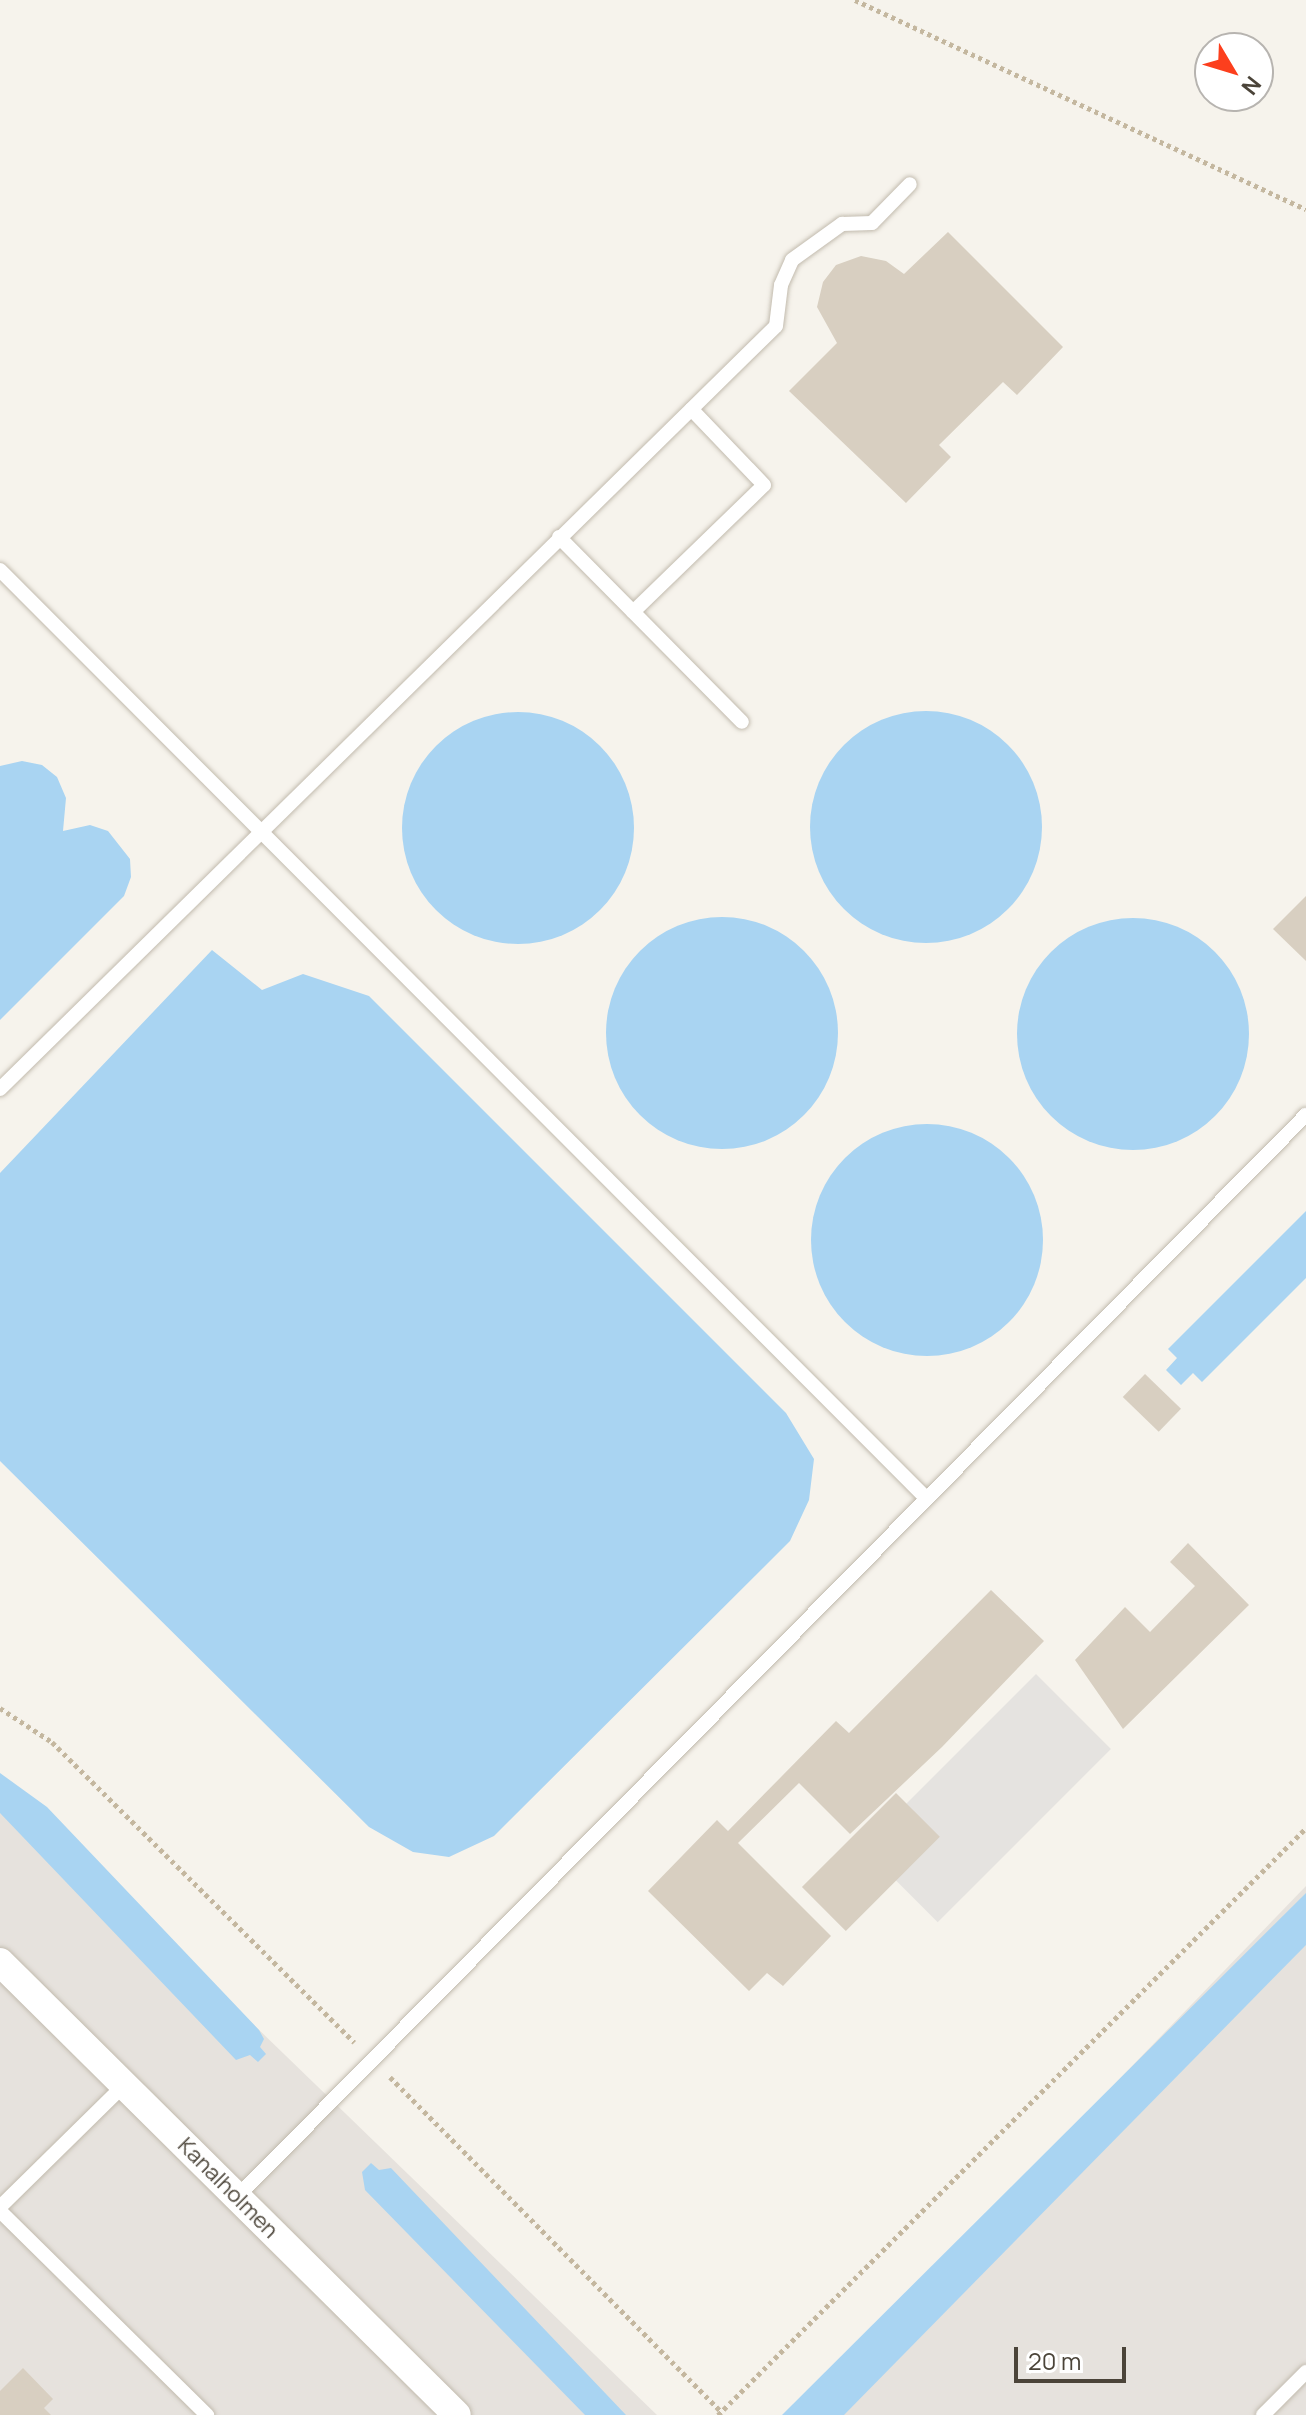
<!DOCTYPE html>
<html>
<head>
<meta charset="utf-8">
<style>
  body { margin:0 }
  #map { position:relative; width:1306px; height:2415px; overflow:hidden; background:#f6f3ec; font-family:Manrope,sans-serif }
  div>[style] { position:absolute }
  .industrial>* { inset:0; background:#e6e2dd }
  .parking>* { inset:0; background:#e5e3e0; transform-origin:0 0 }
  .water>* { inset:0; background:#a9d4f2 }
  .round { border-radius:50% }
  .building>* { inset:0; background:#d8cfc1; transform-origin:0 0 }
  .path>* { height:5px; margin-top:-2.5px; transform-origin:0; background:repeating-linear-gradient(90deg,#c4b79f 0 4px,transparent 0 8px) }
  .roads { filter:drop-shadow(0 0 2px #c2bbae) drop-shadow(0 0 2px #c2bbae) }
  .lane>* { height:14px; margin:-7px; padding:0 7px; transform-origin:7px; border-radius:7px; background:#fff }
  .street>* { height:28px; margin:-14px; padding:0 14px; transform-origin:14px; border-radius:14px; background:#fff }
  span { translate:-50% -50%; white-space:nowrap; text-align:center; line-height:1.15; -webkit-text-stroke:6px #fff; paint-order:stroke }
  .street-label { font-size:22px; color:#4b4439 }
  .north { position:absolute; left:1194px; top:32px; width:80px; height:80px; box-sizing:border-box; background:#fff; border:2px solid #b7b4b0; border-radius:50%; rotate:128deg; font-size:22px; font-weight:700; line-height:32px; text-align:center; color:#4b4439 }
  .north::after { content:''; display:block; margin:auto; width:28px; height:36px; background:#fc3f1d; clip-path:polygon(50% 0,100% 100%,50% 72%,0 100%) }
  .scale { position:absolute; left:1014px; top:2347px; width:112px; height:36px; box-sizing:border-box; border:4px solid #4b4439; border-top:0; padding-left:10px; font-size:24px; line-height:28px; white-space:nowrap; color:#4b4439; -webkit-text-stroke:6px #fff; paint-order:stroke }
</style>
</head>
<body>
<div id="map">
  <div class="industrial">
    <i style="clip-path:polygon(0 1781px,5px 1784px,657px 2415px,0 2415px)"></i>
    <i style="clip-path:polygon(1306px 1886px,1306px 2415px,795px 2415px)"></i>
  </div>
  <div class="parking">
    <i style="left:1036px;top:1674px;width:106px;height:245px;rotate:45deg"></i>
  </div>
  <div class="water">
    <i class="round" style="left:810px;top:711px;width:232px;height:232px"></i>
    <i class="round" style="left:402px;top:712px;width:232px;height:232px"></i>
    <i style="clip-path:polygon(22px 761px,42px 765px,57px 777px,66px 798px,63px 831px,90px 825px,108px 831px,130px 859px,131px 877px,124px 896px,0 1020px,0 766px)"></i>
    <i class="round" style="left:606px;top:917px;width:232px;height:232px"></i>
    <i class="round" style="left:1017px;top:918px;width:232px;height:232px"></i>
    <i style="clip-path:polygon(212px 950px,262px 990px,303px 974px,369px 996px,786px 1413px,814px 1459px,809px 1500px,790px 1541px,494px 1836px,449px 1857px,413px 1852px,369px 1827px,0 1461px,0 1173px)"></i>
    <i class="round" style="left:811px;top:1124px;width:232px;height:232px"></i>
    <i style="clip-path:polygon(1306px 1211px,1306px 1278px,1202px 1382px,1193px 1373px,1181px 1385px,1166px 1370px,1177px 1358px,1168px 1349px)"></i>
    <i style="clip-path:polygon(0 1773px,47px 1807px,259px 2030px,264px 2039px,260px 2047px,266px 2054px,258px 2062px,250px 2055px,236px 2060px,0 1813px)"></i>
    <i style="clip-path:polygon(1306px 1893px,1306px 1945px,844px 2415px,782px 2415px)"></i>
    <i style="clip-path:polygon(371px 2163px,379px 2170px,391px 2168px,626px 2415px,585px 2415px,365px 2190px,362px 2172px)"></i>
  </div>
  <div class="building">
    <i style="clip-path:polygon(948px 232px,1063px 347px,1017px 395px,1003px 382px,939px 445px,951px 457px,906px 503px,789px 391px,837px 343px,817px 307px,823px 282px,836px 265px,861px 256px,886px 261px,904px 274px)"></i>
    <i style="clip-path:polygon(1306px 896px,1306px 961px,1273px 929px)"></i>
    <i style="left:1145px;top:1374px;width:50px;height:32px;rotate:44deg"></i>
    <i style="clip-path:polygon(1188px 1543px,1249px 1605px,1123px 1729px,1075px 1660px,1125px 1607px,1150px 1632px,1195px 1586px,1170px 1562px)"></i>
    <i style="clip-path:polygon(991px 1590px,1044px 1641px,942px 1747px,850px 1834px,799px 1783px,738px 1843px,831px 1936px,783px 1986px,767px 1973px,749px 1991px,648px 1891px,717px 1820px,728px 1831px,836px 1721px,849px 1733px)"></i>
    <i style="left:896px;top:1793px;width:62px;height:133px;rotate:45deg"></i>
    <i style="clip-path:polygon(23px 2368px,53px 2399px,44px 2408px,51px 2415px,0 2415px,0 2391px)"></i>
  </div>
  <div class="path">
    <i style="left:855px;top:0;width:497px;rotate:24.9deg"></i>
    <i style="left:0;top:1708px;width:62px;rotate:33.2deg"></i>
    <i style="left:52px;top:1742px;width:426px;rotate:44.8deg"></i>
    <i style="left:390px;top:2077px;width:471px;rotate:45.3deg"></i>
    <i style="left:718px;top:2415px;width:831px;rotate:-44.95deg"></i>
  </div>
  <div class="roads">
    <div class="lane">
      <i style="left:559px;top:537px;width:260px;rotate:45.3deg"></i>
      <i style="left:0;top:570px;width:1310px;rotate:45.06deg"></i>
      <i style="left:633px;top:612px;width:182px;rotate:-44.1deg"></i>
      <i style="left:764px;top:485px;width:105px;rotate:-133.8deg"></i>
      <i style="left:0;top:1089px;width:1088px;rotate:-44.52deg"></i>
      <i style="left:776px;top:326px;width:41px;rotate:-83deg"></i>
      <i style="left:781px;top:285px;width:27px;rotate:-66deg"></i>
      <i style="left:792px;top:260px;width:62px;rotate:-35.8deg"></i>
      <i style="left:842px;top:224px;width:30px;rotate:-2deg"></i>
      <i style="left:872px;top:223px;width:54px;rotate:-45.7deg"></i>
      <i style="left:237px;top:2197px;width:1521px;rotate:-45.35deg"></i>
      <i style="left:0;top:2207px;width:174px;rotate:-44.5deg"></i>
      <i style="left:0;top:2211px;width:291px;rotate:44.6deg"></i>
      <i style="left:1263px;top:2415px;width:61px;rotate:-45deg"></i>
    </div>
    <div class="street">
      <i style="left:0;top:1962px;width:643px;rotate:44.75deg"></i>
    </div>
  </div>
  <div class="street-label">
    <span style="left:228px;top:2188px;rotate:45deg">Kanalholmen</span>
  </div>
  <div class="north">N</div>
  <div class="scale">20 m</div>
</div>
</body>
</html>
